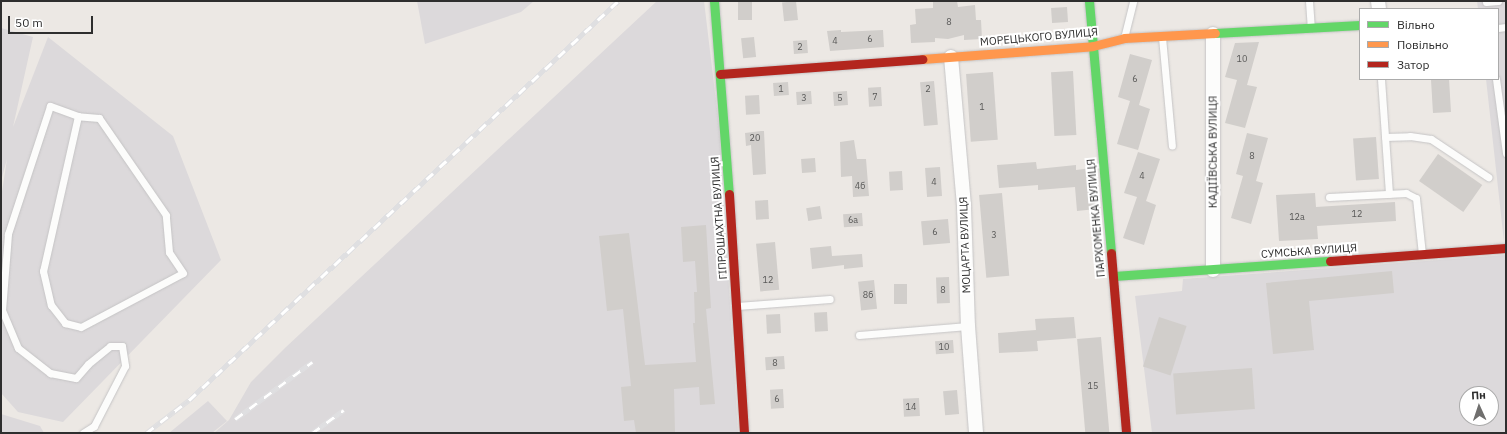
<!DOCTYPE html>
<html>
<head>
<meta charset="utf-8">
<style>
  body { margin:0 }
  #map { position:relative; width:1507px; height:434px; overflow:hidden; background:#ece8e4; font-family:"IBM Plex Sans",sans-serif }
  div>[style] { position:absolute }
  .industrial>* { inset:0; background:#dcd9db }
  .building>* { inset:0; background:#d1cecb; transform-origin:0 0 }
  .roads { filter:drop-shadow(0 0 1px #c5c4c5) drop-shadow(0 0 1px #c5c4c5) }
  .lane>* { height:7px; margin:-3.5px; padding:0 3.5px; transform-origin:3.5px; border-radius:3.5px; background:#fcfcfb }
  .street>* { height:14px; margin:-7px; padding:0 7px; transform-origin:7px; border-radius:7px; background:#fcfcfb }
  .fast>* { height:9px; margin:-4.5px; padding:0 4.5px; transform-origin:4.5px; border-radius:4.5px; background:#63d668 }
  .slow>* { height:9px; margin:-4.5px; padding:0 4.5px; transform-origin:4.5px; border-radius:4.5px; background:#ff974d }
  .jam>* { height:9px; margin:-4.5px; padding:0 4.5px; transform-origin:4.5px; border-radius:4.5px; background:#b3261e }
  .rail>* { height:4.5px; margin-top:-2.25px; transform-origin:0; background:repeating-linear-gradient(90deg,#fff 0 9px,#dfdfe1 0 18px); box-sizing:border-box; border-block:1px solid #dfdfe1 }
  span { translate:-50% -50%; white-space:nowrap; text-align:center; line-height:1.15; -webkit-text-stroke:4px #fff; paint-order:stroke }
  .number-label { font-size:9px; color:#585857 }
  .number-label span { -webkit-text-stroke-width:0 }
  .street-label { font-size:11px; color:#2e2e2e }
  .frame { position:absolute; inset:0; border:2px solid #2e2e2e; pointer-events:none }
  .legend { position:absolute; left:1359px; top:8px; width:140px; height:72px; box-sizing:border-box; background:#fff; border:1px solid #ababab; margin:0; padding:5px 7px; list-style:none; font-size:12px; color:#2e2e2e }
  .legend li { display:flex; align-items:center; gap:8px; height:20px }
  .legend b { width:20px; border:1px solid #ababab }
  .north { position:absolute; left:1459px; top:386px; width:40px; height:40px; box-sizing:border-box; background:#fff; border:1px solid #ababab; border-radius:50%; rotate:357deg; font-size:11px; font-weight:700; line-height:16px; text-align:center; color:#2e2e2e }
  .north::after { content:''; display:block; margin:auto; width:14px; height:18px; background:#706f6e; clip-path:polygon(50% 0,100% 100%,50% 72%,0 100%) }
  .scale { position:absolute; left:8px; top:16px; width:85px; height:18px; box-sizing:border-box; border:2px solid #2e2e2e; border-top:0; padding-left:5px; font-size:12px; line-height:14px; white-space:nowrap; color:#2e2e2e; -webkit-text-stroke:3px #fff; paint-order:stroke }
</style>
</head>
<body>
<div id="map">
  <div class="industrial">
    <i style="clip-path:polygon(417px 1px,534px 1px,521px 12px,425px 44px)"></i>
    <i style="clip-path:polygon(657px 1px,704px 1px,719px 126px,738px 433px,214px 433px,229px 420px,251px 382px,286px 347px)"></i>
    <i style="clip-path:polygon(1477px 1px,1506px 1px,1504px 242px,1486px 79px,1498px 79px,1498px 9px,1478px 9px)"></i>
    <i style="clip-path:polygon(1px 28px,33px 37px,13px 127px,48px 37px,173px 136px,221px 260px,63px 422px,18px 412px,1px 393px,1px 198px,7px 159px,1px 181px)"></i>
    <i style="clip-path:polygon(evenodd,1506px 255px,1506px 433px,1152px 433px,1135px 296px,1182px 291px,1183px 279px,1506px 255px,1467px 394px,1491px 394px,1491px 418px,1467px 418px,1467px 394px)"></i>
    <i style="clip-path:polygon(208px 401px,227px 421px,212px 433px,169px 433px)"></i>
    <i style="clip-path:polygon(1px 414px,40px 426px,44px 433px,1px 433px)"></i>
  </div>
  <div class="building">
    <i style="left:738px;top:1px;width:14px;height:19px"></i>
    <i style="left:796px;top:1px;width:19px;height:14px;rotate:84deg"></i>
    <i style="clip-path:polygon(933px 1px,957px 1px,958px 7px,975px 5px,976px 20px,981px 20px,982px 39px,964px 40px,964px 35px,948px 39px,935px 38px,935px 42px,911px 43px,910px 25px,916px 24px,915px 9px,933px 8px)"></i>
    <i style="left:1067px;top:7px;width:15px;height:16px;rotate:86deg"></i>
    <i style="clip-path:polygon(841px 30px,841px 32px,883px 30px,884px 47px,830px 51px,827px 31px)"></i>
    <i style="left:754px;top:37px;width:20px;height:13px;rotate:84deg"></i>
    <i style="left:807px;top:40px;width:13px;height:14px;rotate:86deg"></i>
    <i style="clip-path:polygon(1259px 42px,1247px 85px,1257px 87px,1245px 128px,1225px 123px,1237px 80px,1225px 77px,1235px 43px)"></i>
    <i style="clip-path:polygon(1130px 54px,1152px 60px,1139px 105px,1150px 109px,1138px 150px,1117px 144px,1130px 101px,1118px 97px)"></i>
    <i style="left:1073px;top:71px;width:64px;height:22px;rotate:87deg"></i>
    <i style="left:993px;top:72px;width:68px;height:27px;rotate:86deg"></i>
    <i style="clip-path:polygon(1445px 79px,1449px 79px,1451px 112px,1433px 113px,1431px 80px)"></i>
    <i style="left:934px;top:81px;width:44px;height:14px;rotate:85deg"></i>
    <i style="left:788px;top:82px;width:13px;height:15px;rotate:86deg"></i>
    <i style="left:881px;top:87px;width:19px;height:13px;rotate:87deg"></i>
    <i style="left:811px;top:91px;width:13px;height:15px;rotate:86deg"></i>
    <i style="left:847px;top:91px;width:14px;height:14px;rotate:86deg"></i>
    <i style="left:759px;top:95px;width:19px;height:14px;rotate:87deg"></i>
    <i style="clip-path:polygon(761px 131px,764px 131px,766px 174px,753px 175px,751px 145px,746px 146px,745px 133px)"></i>
    <i style="clip-path:polygon(1247px 133px,1268px 138px,1256px 181px,1263px 183px,1251px 224px,1231px 218px,1243px 176px,1236px 174px)"></i>
    <i style="left:1376px;top:137px;width:42px;height:23px;rotate:86deg"></i>
    <i style="clip-path:polygon(854px 140px,857px 159px,866px 159px,869px 196px,853px 197px,852px 176px,841px 177px,840px 142px)"></i>
    <i style="clip-path:polygon(1138px 152px,1160px 159px,1146px 201px,1156px 205px,1144px 245px,1123px 238px,1137px 197px,1124px 193px)"></i>
    <i style="left:1438px;top:154px;width:54px;height:33px;rotate:35deg"></i>
    <i style="left:815px;top:158px;width:14px;height:14px;rotate:86deg"></i>
    <i style="clip-path:polygon(1036px 162px,1037px 169px,1076px 165px,1076px 170px,1092px 168px,1096px 209px,1077px 211px,1075px 187px,1038px 190px,1038px 185px,999px 188px,997px 165px)"></i>
    <i style="left:940px;top:167px;width:29px;height:15px;rotate:86deg"></i>
    <i style="left:902px;top:171px;width:19px;height:13px;rotate:87deg"></i>
    <i style="left:1002px;top:193px;width:83px;height:23px;rotate:85deg"></i>
    <i style="clip-path:polygon(1315px 193px,1316px 207px,1395px 202px,1396px 221px,1317px 226px,1318px 239px,1279px 241px,1276px 195px)"></i>
    <i style="left:768px;top:200px;width:19px;height:13px;rotate:87deg"></i>
    <i style="left:820px;top:206px;width:13px;height:14px;rotate:81deg"></i>
    <i style="left:862px;top:213px;width:13px;height:19px;rotate:86deg"></i>
    <i style="left:948px;top:219px;width:24px;height:27px;rotate:85deg"></i>
    <i style="clip-path:polygon(706px 225px,711px 308px,706px 309px,715px 404px,700px 405px,699px 387px,674px 389px,675px 433px,636px 433px,634px 420px,624px 421px,621px 387px,631px 386px,623px 309px,607px 311px,599px 236px,629px 233px,645px 365px,696px 362px,693px 323px,695px 323px,694px 292px,697px 292px,695px 261px,683px 262px,681px 227px)"></i>
    <i style="left:775px;top:242px;width:48px;height:19px;rotate:85deg"></i>
    <i style="clip-path:polygon(831px 246px,832px 256px,862px 254px,863px 267px,844px 269px,844px 265px,812px 269px,810px 248px)"></i>
    <i style="clip-path:polygon(1392px 271px,1394px 293px,1309px 301px,1314px 350px,1273px 354px,1266px 283px)"></i>
    <i style="left:949px;top:277px;width:26px;height:13px;rotate:88deg"></i>
    <i style="left:874px;top:280px;width:29px;height:16px;rotate:84deg"></i>
    <i style="left:894px;top:284px;width:13px;height:20px"></i>
    <i style="left:827px;top:312px;width:19px;height:13px;rotate:87deg"></i>
    <i style="left:780px;top:314px;width:19px;height:14px;rotate:87deg"></i>
    <i style="clip-path:polygon(1074px 317px,1076px 338px,1037px 341px,1038px 351px,999px 353px,998px 333px,1036px 330px,1035px 319px)"></i>
    <i style="left:1159px;top:317px;width:29px;height:52px;rotate:18deg"></i>
    <i style="left:1101px;top:337px;width:96px;height:24px;rotate:85deg"></i>
    <i style="left:953px;top:340px;width:13px;height:18px;rotate:86deg"></i>
    <i style="left:784px;top:356px;width:13px;height:19px;rotate:86deg"></i>
    <i style="left:1252px;top:368px;width:41px;height:79px;rotate:86deg"></i>
    <i style="left:783px;top:389px;width:19px;height:13px;rotate:87deg"></i>
    <i style="left:957px;top:390px;width:24px;height:14px;rotate:85deg"></i>
    <i style="left:919px;top:398px;width:18px;height:16px;rotate:87deg"></i>
  </div>
  <div class="roads">
    <div class="lane">
      <i style="left:1309px;top:1px;width:26px;rotate:86deg"></i>
      <i style="left:1486px;top:2px;width:12px;rotate:-5deg"></i>
      <i style="left:1498px;top:28px;width:8px;rotate:-7deg"></i>
      <i style="left:1162px;top:37px;width:109px;rotate:84.8deg"></i>
      <i style="left:1124px;top:38px;width:38px;rotate:-76deg"></i>
      <i style="left:1381px;top:79px;width:115px;rotate:86deg"></i>
      <i style="left:1496px;top:79px;width:75px;rotate:82.3deg"></i>
      <i style="left:78px;top:116px;width:159px;rotate:102.7deg"></i>
      <i style="left:43px;top:271px;width:35px;rotate:77deg"></i>
      <i style="left:51px;top:305px;width:23px;rotate:52deg"></i>
      <i style="left:65px;top:323px;width:16px;rotate:14deg"></i>
      <i style="left:81px;top:327px;width:115px;rotate:-27.9deg"></i>
      <i style="left:183px;top:273px;width:25px;rotate:-124deg"></i>
      <i style="left:169px;top:252px;width:37px;rotate:-95deg"></i>
      <i style="left:166px;top:215px;width:118px;rotate:-124.6deg"></i>
      <i style="left:99px;top:118px;width:21px;rotate:-175deg"></i>
      <i style="left:78px;top:116px;width:30px;rotate:-160deg"></i>
      <i style="left:50px;top:106px;width:135px;rotate:108.2deg"></i>
      <i style="left:8px;top:234px;width:76px;rotate:94.5deg"></i>
      <i style="left:2px;top:310px;width:41px;rotate:67.2deg"></i>
      <i style="left:18px;top:348px;width:41px;rotate:38deg"></i>
      <i style="left:50px;top:373px;width:26px;rotate:11deg"></i>
      <i style="left:76px;top:378px;width:18px;rotate:-49deg"></i>
      <i style="left:88px;top:364px;width:28px;rotate:-39deg"></i>
      <i style="left:110px;top:346px;width:12px"></i>
      <i style="left:122px;top:346px;width:20px;rotate:81deg"></i>
      <i style="left:125px;top:366px;width:68px;rotate:117.3deg"></i>
      <i style="left:94px;top:426px;width:13px;rotate:148deg"></i>
      <i style="left:1385px;top:137px;width:25px;rotate:-2deg"></i>
      <i style="left:1410px;top:136px;width:21px;rotate:8deg"></i>
      <i style="left:1431px;top:139px;width:69px;rotate:33.7deg"></i>
      <i style="left:1329px;top:197px;width:77px;rotate:-3deg"></i>
      <i style="left:1406px;top:193px;width:11px;rotate:27deg"></i>
      <i style="left:1416px;top:198px;width:56px;rotate:83.9deg"></i>
      <i style="left:737px;top:306px;width:93px;rotate:-4.3deg"></i>
      <i style="left:859px;top:335px;width:109px;rotate:-4.7deg"></i>
    </div>
    <div class="street">
      <i style="left:1378px;top:1px;width:8px;rotate:83deg"></i>
      <i style="left:1213px;top:34px;width:236px;rotate:90deg"></i>
      <i style="left:951px;top:57px;width:151px;rotate:85deg"></i>
      <i style="left:964px;top:207px;width:119px;rotate:88.1deg"></i>
      <i style="left:968px;top:326px;width:107px;rotate:85.7deg"></i>
    </div>
    <div class="fast">
      <i style="left:714px;top:1px;width:194px;rotate:85.6deg"></i>
      <i style="left:1089px;top:1px;width:253px;rotate:85deg"></i>
      <i style="left:1215px;top:33px;width:145px;rotate:-3.2deg"></i>
      <i style="left:1114px;top:276px;width:217px;rotate:-4deg"></i>
    </div>
    <div class="slow">
      <i style="left:922px;top:59px;width:171px;rotate:-4.3deg"></i>
      <i style="left:1093px;top:46px;width:32px;rotate:-14deg"></i>
      <i style="left:1124px;top:38px;width:91px;rotate:-3.1deg"></i>
    </div>
    <div class="jam">
      <i style="left:720px;top:74px;width:203px;rotate:-4.2deg"></i>
      <i style="left:729px;top:194px;width:239px;rotate:86.4deg"></i>
      <i style="left:1111px;top:253px;width:181px;rotate:85.2deg"></i>
      <i style="left:1330px;top:261px;width:176px;rotate:-4.2deg"></i>
    </div>
  </div>
  <div class="rail">
    <i style="left:235px;top:419px;width:96px;rotate:-36.5deg"></i>
    <i style="left:146px;top:433px;width:54px;rotate:-37.5deg"></i>
    <i style="left:189px;top:400px;width:586px;rotate:-42.92deg"></i>
    <i style="left:312px;top:433px;width:39px;rotate:-36deg"></i>
  </div>
  <div class="number-label">
    <span style="left:949px;top:22px">8</span>
    <span style="left:870px;top:39px">6</span>
    <span style="left:835px;top:41px">4</span>
    <span style="left:800px;top:47px">2</span>
    <span style="left:1242px;top:59px">10</span>
    <span style="left:1135px;top:79px">6</span>
    <span style="left:781px;top:89px">1</span>
    <span style="left:928px;top:89px">2</span>
    <span style="left:875px;top:97px">7</span>
    <span style="left:804px;top:98px">3</span>
    <span style="left:840px;top:98px">5</span>
    <span style="left:982px;top:107px">1</span>
    <span style="left:755px;top:138px">20</span>
    <span style="left:1252px;top:156px">8</span>
    <span style="left:1142px;top:176px">4</span>
    <span style="left:934px;top:182px">4</span>
    <span style="left:860px;top:186px">4б</span>
    <span style="left:1357px;top:214px">12</span>
    <span style="left:1297px;top:217px">12а</span>
    <span style="left:853px;top:220px">6а</span>
    <span style="left:935px;top:232px">6</span>
    <span style="left:994px;top:235px">3</span>
    <span style="left:768px;top:280px">12</span>
    <span style="left:943px;top:290px">8</span>
    <span style="left:868px;top:295px">8б</span>
    <span style="left:944px;top:347px">10</span>
    <span style="left:775px;top:363px">8</span>
    <span style="left:1093px;top:386px">15</span>
    <span style="left:777px;top:399px">6</span>
    <span style="left:911px;top:407px">14</span>
  </div>
  <div class="street-label">
    <span style="left:1039px;top:37px;rotate:-5deg">МОРЕЦЬКОГО ВУЛИЦЯ</span>
    <span style="left:1213px;top:152px;rotate:-90deg">КАДІЇВСЬКА ВУЛИЦЯ</span>
    <span style="left:719px;top:218px;rotate:-94deg">ГІПРОШАХТНА ВУЛИЦЯ</span>
    <span style="left:1096px;top:218px;rotate:-95deg">ПАРХОМЕНКА ВУЛИЦЯ</span>
    <span style="left:965px;top:245px;rotate:-92deg">МОЦАРТА ВУЛИЦЯ</span>
    <span style="left:1309px;top:251px;rotate:-4deg">СУМСЬКА ВУЛИЦЯ</span>
  </div>
  <div class="frame"></div>
  <ul class="legend">
  <li><b style="height:5px;background:#63d668"></b>Вільно</li>
  <li><b style="height:5px;background:#ff974d"></b>Повільно</li>
  <li><b style="height:5px;background:#b3261e"></b>Затор</li>
  </ul>
  <div class="north">Пн</div>
  <div class="scale">50 m</div>
</div>
</body>
</html>
